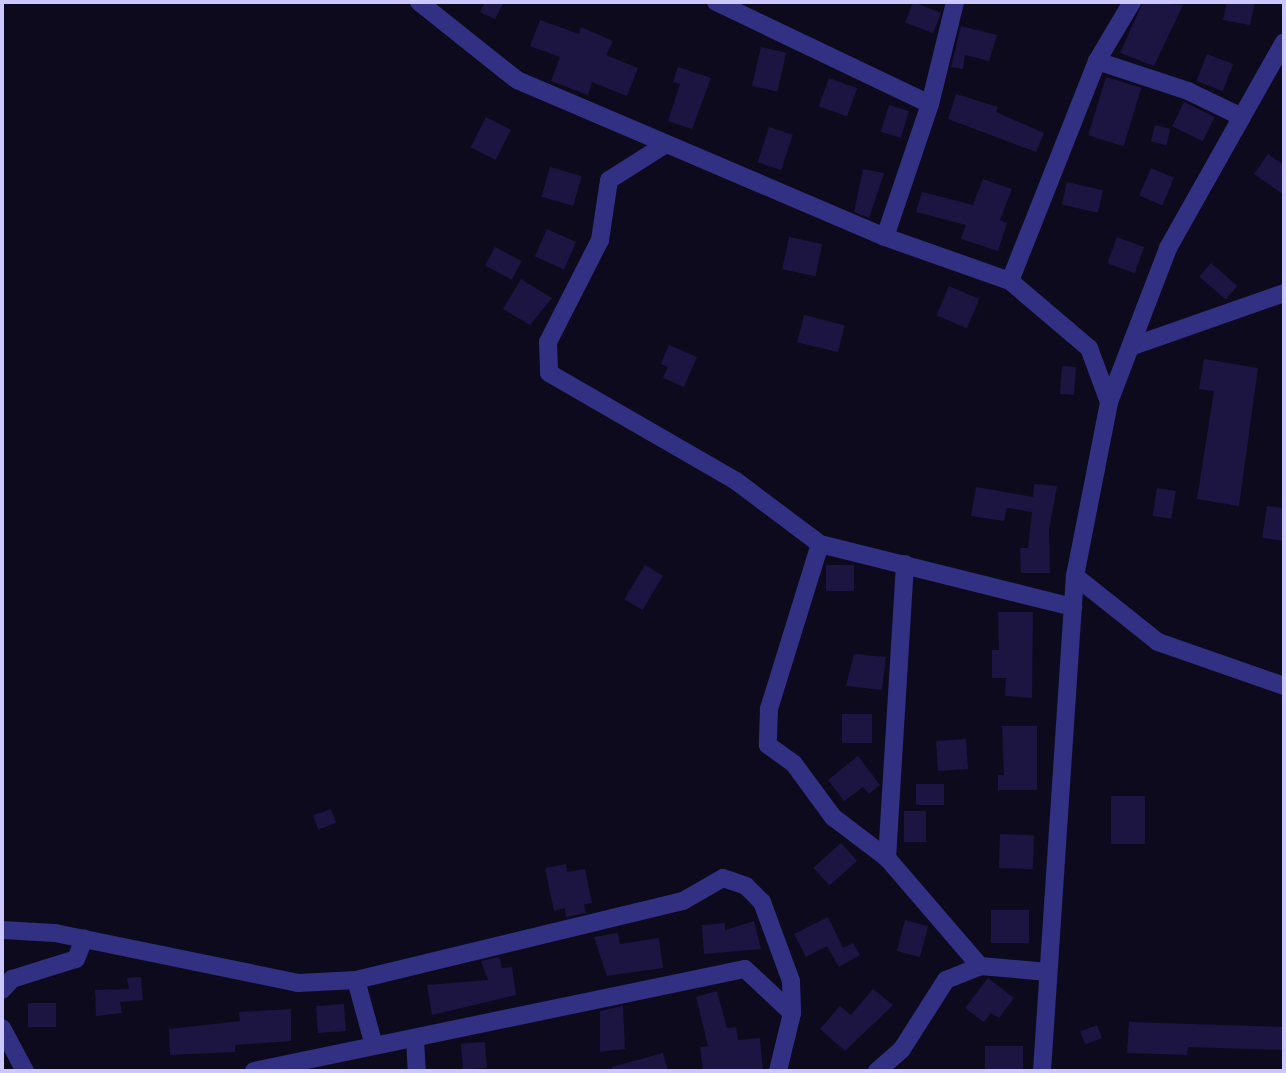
<!DOCTYPE html>
<html>
<head>
<meta charset="utf-8">
<style>
  body { margin:0 }
  #map { position:relative; width:1286px; height:1073px; overflow:hidden; background:#0d0a1e; font-family:"PT Sans",sans-serif }
  div>[style] { position:absolute }
  .building>* { inset:0; background:#1c1441; transform-origin:0 0 }
  .minor>* { height:18px; margin:-9px; padding:0 9px; transform-origin:9px; border-radius:9px; background:#313083 }
  span { translate:-50% -50%; white-space:nowrap; text-align:center; line-height:1.15; -webkit-text-stroke:7px #0d0a1e; paint-order:stroke }
  .frame { position:absolute; inset:0; border:4px solid #ccc7ff; pointer-events:none }
</style>
</head>
<body>
<div id="map">
  <div class="building">
    <i style="clip-path:polygon(485px 2px,504px 2px,495px 19px,480px 12px)"></i>
    <i style="left:913px;top:2px;width:30px;height:22px;rotate:21deg"></i>
    <i style="clip-path:polygon(1143px 2px,1183px 5px,1154px 66px,1120px 53px)"></i>
    <i style="clip-path:polygon(1227px 2px,1255px 2px,1250px 25px,1223px 20px)"></i>
    <i style="clip-path:polygon(540px 20px,579px 34px,581px 27px,613px 41px,606px 55px,638px 68px,627px 96px,592px 82px,588px 95px,551px 81px,560px 57px,530px 46px)"></i>
    <i style="clip-path:polygon(961px 26px,997px 35px,989px 61px,965px 55px,963px 69px,951px 67px)"></i>
    <i style="left:761px;top:47px;width:26px;height:40px;rotate:13deg"></i>
    <i style="left:1207px;top:54px;width:28px;height:29px;rotate:21deg"></i>
    <i style="clip-path:polygon(678px 67px,711px 78px,692px 129px,668px 121px,680px 84px,673px 82px)"></i>
    <i style="left:1106px;top:77px;width:37px;height:61px;rotate:17deg"></i>
    <i style="left:829px;top:78px;width:30px;height:30px;rotate:20deg"></i>
    <i style="clip-path:polygon(956px 94px,998px 107px,996px 112px,1044px 133px,1036px 152px,948px 119px)"></i>
    <i style="left:1184px;top:102px;width:34px;height:27px;rotate:26deg"></i>
    <i style="left:889px;top:105px;width:21px;height:28px;rotate:17deg"></i>
    <i style="left:486px;top:117px;width:28px;height:34px;rotate:27deg"></i>
    <i style="left:1155px;top:125px;width:16px;height:17px;rotate:14deg"></i>
    <i style="left:769px;top:127px;width:25px;height:37px;rotate:18deg"></i>
    <i style="clip-path:polygon(1268px 154px,1284px 165px,1284px 195px,1254px 174px)"></i>
    <i style="left:550px;top:167px;width:33px;height:31px;rotate:16deg"></i>
    <i style="left:1151px;top:168px;width:25px;height:30px;rotate:23deg"></i>
    <i style="clip-path:polygon(863px 169px,884px 173px,869px 218px,854px 212px)"></i>
    <i style="clip-path:polygon(983px 179px,1012px 189px,1000px 220px,1007px 223px,998px 251px,961px 239px,966px 225px,916px 212px,922px 192px,973px 205px)"></i>
    <i style="left:1067px;top:182px;width:37px;height:23px;rotate:13deg"></i>
    <i style="left:547px;top:229px;width:32px;height:30px;rotate:24deg"></i>
    <i style="left:789px;top:237px;width:34px;height:33px;rotate:12deg"></i>
    <i style="left:1117px;top:237px;width:29px;height:28px;rotate:20deg"></i>
    <i style="left:495px;top:247px;width:30px;height:21px;rotate:28deg"></i>
    <i style="left:1211px;top:263px;width:35px;height:18px;rotate:41deg"></i>
    <i style="clip-path:polygon(521px 279px,552px 298px,530px 325px,503px 309px)"></i>
    <i style="left:949px;top:286px;width:33px;height:32px;rotate:23deg"></i>
    <i style="left:804px;top:315px;width:42px;height:28px;rotate:14deg"></i>
    <i style="clip-path:polygon(669px 345px,697px 357px,684px 387px,663px 378px,668px 367px,661px 364px)"></i>
    <i style="clip-path:polygon(1204px 359px,1258px 368px,1239px 506px,1197px 499px,1214px 391px,1199px 389px)"></i>
    <i style="left:1062px;top:366px;width:14px;height:28px;rotate:4deg"></i>
    <i style="clip-path:polygon(1034px 484px,1057px 486px,1049px 530px,1050px 573px,1021px 573px,1020px 548px,1028px 548px,1032px 512px,1007px 508px,1004px 521px,971px 516px,976px 487px,1033px 497px)"></i>
    <i style="left:1157px;top:488px;width:19px;height:28px;rotate:9deg"></i>
    <i style="clip-path:polygon(1267px 506px,1284px 508px,1284px 541px,1262px 538px)"></i>
    <i style="left:645px;top:565px;width:21px;height:40px;rotate:31deg"></i>
    <i style="left:826px;top:565px;width:28px;height:26px"></i>
    <i style="clip-path:polygon(998px 612px,1033px 612px,1032px 698px,1005px 696px,1006px 678px,992px 678px,992px 650px,999px 650px)"></i>
    <i style="clip-path:polygon(854px 654px,886px 657px,882px 690px,846px 686px)"></i>
    <i style="left:842px;top:714px;width:30px;height:29px"></i>
    <i style="clip-path:polygon(1002px 726px,1037px 726px,1037px 790px,998px 790px,998px 775px,1004px 775px)"></i>
    <i style="left:966px;top:739px;width:30px;height:30px;rotate:86deg"></i>
    <i style="clip-path:polygon(858px 756px,880px 785px,869px 794px,863px 787px,844px 801px,828px 780px)"></i>
    <i style="left:916px;top:784px;width:28px;height:21px"></i>
    <i style="left:1111px;top:796px;width:34px;height:48px"></i>
    <i style="left:331px;top:809px;width:15px;height:19px;rotate:70deg"></i>
    <i style="left:904px;top:811px;width:22px;height:31px"></i>
    <i style="left:1000px;top:834px;width:34px;height:34px;rotate:2deg"></i>
    <i style="left:841px;top:843px;width:24px;height:37px;rotate:48deg"></i>
    <i style="clip-path:polygon(566px 864px,567px 872px,585px 869px,592px 903px,584px 904px,586px 913px,566px 917px,565px 908px,554px 911px,545px 868px)"></i>
    <i style="left:991px;top:910px;width:38px;height:33px"></i>
    <i style="clip-path:polygon(828px 917px,843px 948px,853px 943px,860px 955px,839px 967px,827px 946px,806px 957px,794px 934px)"></i>
    <i style="left:905px;top:920px;width:24px;height:32px;rotate:15deg"></i>
    <i style="clip-path:polygon(754px 921px,761px 949px,704px 954px,702px 925px,725px 923px,725px 930px)"></i>
    <i style="clip-path:polygon(618px 933px,620px 944px,659px 938px,663px 968px,607px 976px,594px 937px)"></i>
    <i style="clip-path:polygon(499px 957px,502px 968px,512px 967px,516px 995px,432px 1015px,427px 985px,488px 980px,481px 961px)"></i>
    <i style="clip-path:polygon(141px 977px,143px 1000px,120px 1002px,122px 1013px,96px 1016px,95px 990px,129px 989px,127px 978px)"></i>
    <i style="clip-path:polygon(988px 978px,1014px 998px,999px 1018px,991px 1013px,984px 1022px,965px 1008px)"></i>
    <i style="clip-path:polygon(873px 989px,893px 1005px,845px 1051px,820px 1029px,840px 1006px,851px 1015px)"></i>
    <i style="clip-path:polygon(717px 991px,727px 1028px,736px 1027px,738px 1040px,760px 1038px,763px 1071px,703px 1071px,700px 1047px,708px 1046px,696px 997px)"></i>
    <i style="left:28px;top:1003px;width:28px;height:24px"></i>
    <i style="left:344px;top:1004px;width:27px;height:28px;rotate:86deg"></i>
    <i style="clip-path:polygon(623px 1006px,625px 1049px,600px 1052px,600px 1011px)"></i>
    <i style="clip-path:polygon(291px 1009px,291px 1041px,235px 1045px,235px 1052px,170px 1055px,169px 1029px,240px 1021px,239px 1012px)"></i>
    <i style="clip-path:polygon(1129px 1022px,1284px 1027px,1284px 1050px,1188px 1047px,1187px 1055px,1127px 1053px)"></i>
    <i style="left:1097px;top:1025px;width:14px;height:18px;rotate:69deg"></i>
    <i style="left:485px;top:1042px;width:26px;height:24px;rotate:86deg"></i>
    <i style="left:985px;top:1046px;width:38px;height:25px"></i>
    <i style="clip-path:polygon(663px 1053px,668px 1071px,612px 1071px,612px 1067px)"></i>
  </div>
  <div class="minor">
    <i style="left:419px;top:2px;width:125px;rotate:38.5deg"></i>
    <i style="left:517px;top:80px;width:400px;rotate:23.1deg"></i>
    <i style="left:885px;top:237px;width:133px;rotate:19.4deg"></i>
    <i style="left:1010px;top:281px;width:104px;rotate:40.3deg"></i>
    <i style="left:1089px;top:348px;width:58px;rotate:69.7deg"></i>
    <i style="left:716px;top:2px;width:237px;rotate:25.5deg"></i>
    <i style="left:1097px;top:61px;width:96px;rotate:18.2deg"></i>
    <i style="left:1188px;top:91px;width:60px;rotate:25.7deg"></i>
    <i style="left:666px;top:144px;width:67px;rotate:147.7deg"></i>
    <i style="left:609px;top:180px;width:61px;rotate:98.5deg"></i>
    <i style="left:600px;top:240px;width:114px;rotate:117deg"></i>
    <i style="left:548px;top:342px;width:31px;rotate:88deg"></i>
    <i style="left:549px;top:373px;width:216px;rotate:30deg"></i>
    <i style="left:736px;top:481px;width:105px;rotate:36.9deg"></i>
    <i style="left:820px;top:544px;width:261px;rotate:14deg"></i>
    <i style="left:885px;top:237px;width:140px;rotate:-71.3deg"></i>
    <i style="left:930px;top:104px;width:105px;rotate:-76.2deg"></i>
    <i style="left:1010px;top:281px;width:237px;rotate:-68.4deg"></i>
    <i style="left:1097px;top:61px;width:69px;rotate:-59.3deg"></i>
    <i style="left:1130px;top:347px;width:163px;rotate:-19.3deg"></i>
    <i style="left:820px;top:544px;width:173px;rotate:107.2deg"></i>
    <i style="left:769px;top:709px;width:36px;rotate:92deg"></i>
    <i style="left:768px;top:745px;width:32px;rotate:36deg"></i>
    <i style="left:794px;top:764px;width:66px;rotate:53.7deg"></i>
    <i style="left:833px;top:817px;width:68px;rotate:37.2deg"></i>
    <i style="left:905px;top:564px;width:295px;rotate:93.5deg"></i>
    <i style="left:887px;top:858px;width:143px;rotate:49.3deg"></i>
    <i style="left:1075px;top:576px;width:106px;rotate:38.5deg"></i>
    <i style="left:1158px;top:642px;width:133px;rotate:19.2deg"></i>
    <i style="left:2px;top:930px;width:53px;rotate:3.2deg"></i>
    <i style="left:55px;top:933px;width:249px;rotate:11.6deg"></i>
    <i style="left:299px;top:983px;width:57px;rotate:-3deg"></i>
    <i style="left:356px;top:980px;width:336px;rotate:-13.6deg"></i>
    <i style="left:683px;top:901px;width:46px;rotate:-29.9deg"></i>
    <i style="left:723px;top:878px;width:24px;rotate:19deg"></i>
    <i style="left:746px;top:886px;width:23px;rotate:45deg"></i>
    <i style="left:762px;top:902px;width:84px;rotate:69.8deg"></i>
    <i style="left:791px;top:981px;width:32px;rotate:88deg"></i>
    <i style="left:356px;top:980px;width:68px;rotate:74.7deg"></i>
    <i style="left:2px;top:990px;width:15px;rotate:-48deg"></i>
    <i style="left:12px;top:979px;width:67px;rotate:-17.4deg"></i>
    <i style="left:76px;top:959px;width:22px;rotate:-68deg"></i>
    <i style="left:2px;top:1028px;width:49px;rotate:61.9deg"></i>
    <i style="left:415px;top:1038px;width:33px;rotate:87deg"></i>
    <i style="left:254px;top:1071px;width:501px;rotate:-11.74deg"></i>
    <i style="left:745px;top:969px;width:64px;rotate:43.1deg"></i>
    <i style="left:792px;top:1013px;width:60px;rotate:103.6deg"></i>
    <i style="left:877px;top:1071px;width:33px;rotate:-41deg"></i>
    <i style="left:902px;top:1049px;width:82px;rotate:-57.5deg"></i>
    <i style="left:946px;top:980px;width:37px;rotate:-22deg"></i>
    <i style="left:980px;top:966px;width:68px;rotate:5deg"></i>
    <i style="left:1042px;top:1071px;width:496px;rotate:-86.2deg"></i>
    <i style="left:1075px;top:576px;width:177px;rotate:-78.9deg"></i>
    <i style="left:1109px;top:402px;width:165px;rotate:-69deg"></i>
    <i style="left:1168px;top:248px;width:236px;rotate:-60.6deg"></i>
  </div>
  <div class="frame"></div>
</div>
</body>
</html>
